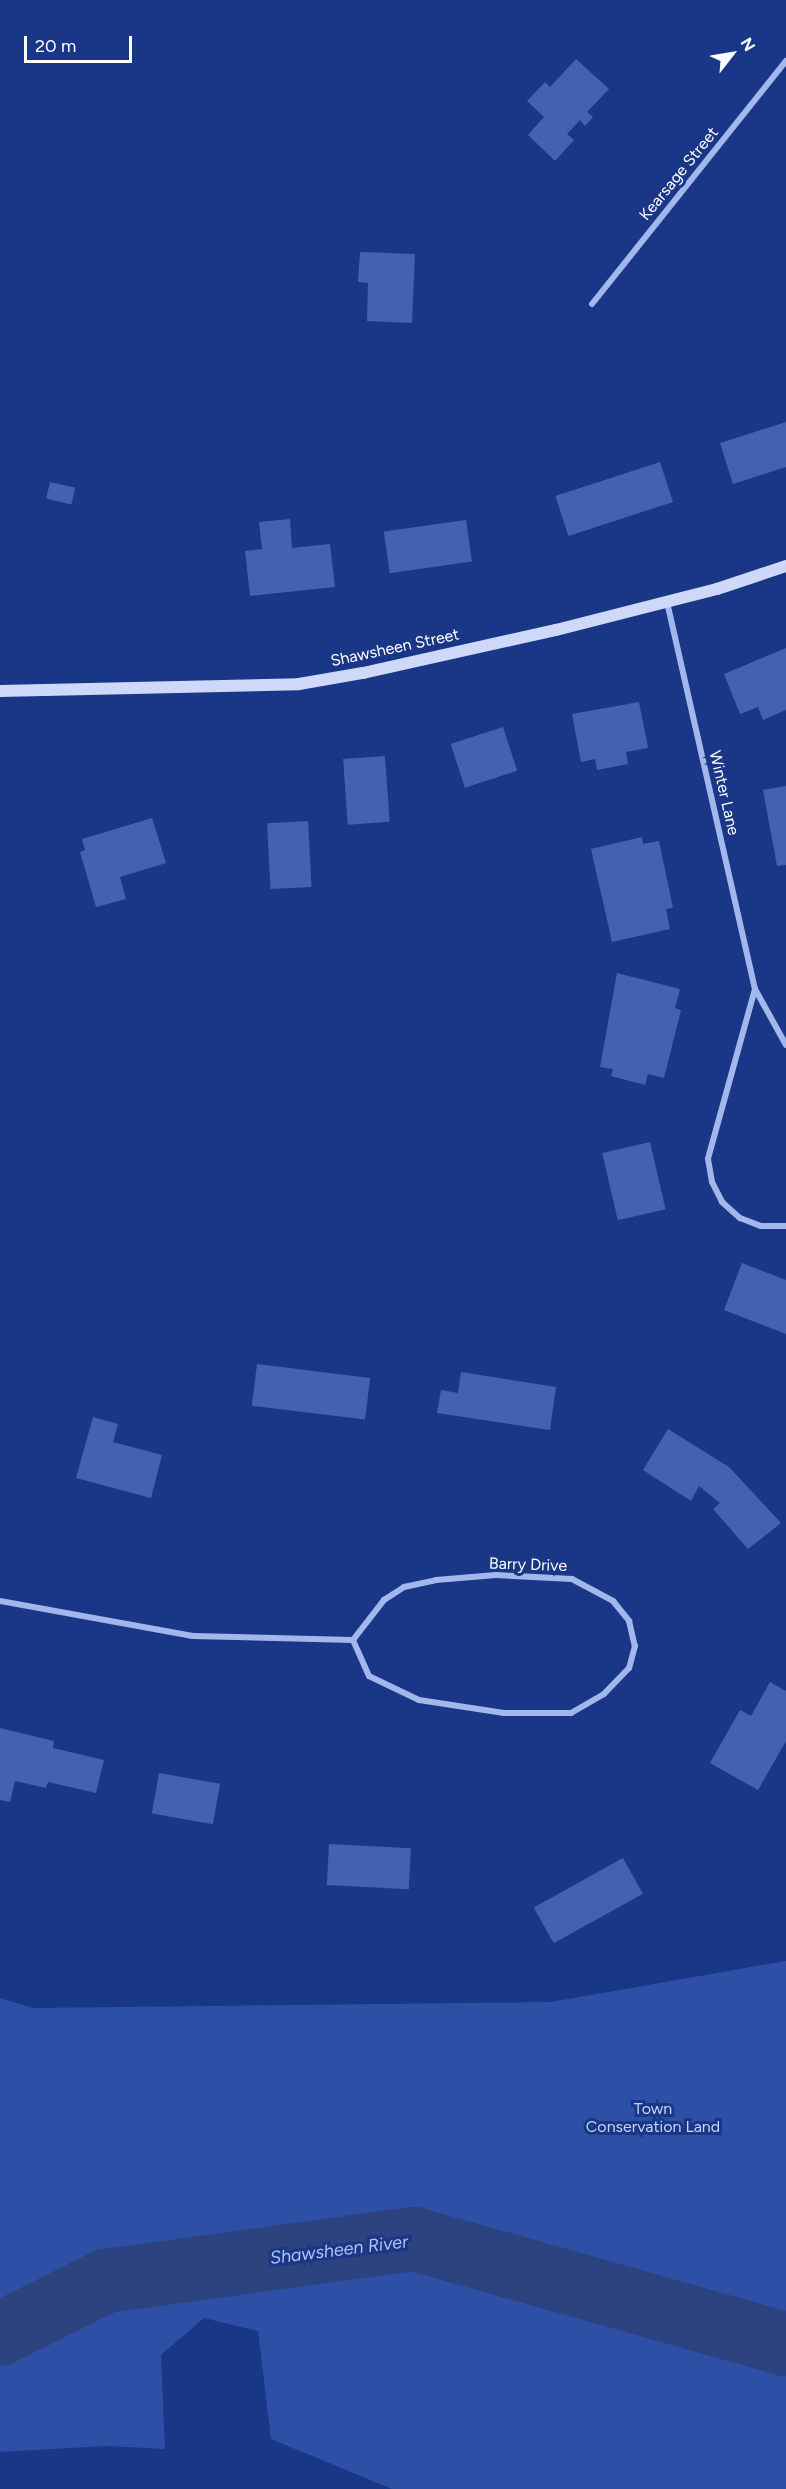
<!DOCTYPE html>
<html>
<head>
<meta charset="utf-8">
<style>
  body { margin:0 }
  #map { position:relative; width:786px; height:2489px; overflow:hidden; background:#1a3787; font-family:Figtree,sans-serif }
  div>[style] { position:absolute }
  .green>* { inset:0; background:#2d4fa5 }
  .river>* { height:64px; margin:-32px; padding:0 32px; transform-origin:32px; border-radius:32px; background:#2d437f }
  .building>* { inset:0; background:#4361b1; transform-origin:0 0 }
  .minor>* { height:6px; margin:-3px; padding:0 3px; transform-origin:3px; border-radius:3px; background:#a2b7ec }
  .secondary>* { height:12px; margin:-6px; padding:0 6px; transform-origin:6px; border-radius:6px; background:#ced9f9 }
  span { translate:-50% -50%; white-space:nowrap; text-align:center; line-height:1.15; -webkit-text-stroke:6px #1a3787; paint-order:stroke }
  .street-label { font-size:16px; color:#fff }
  .park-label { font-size:16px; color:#c7d5f9 }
  .water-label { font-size:18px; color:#aec2f4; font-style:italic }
  .north { position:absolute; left:702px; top:24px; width:60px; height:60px; -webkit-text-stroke:4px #1a3787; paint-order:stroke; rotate:59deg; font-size:16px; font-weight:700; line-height:24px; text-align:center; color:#fff }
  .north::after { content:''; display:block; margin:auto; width:21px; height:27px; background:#fff; clip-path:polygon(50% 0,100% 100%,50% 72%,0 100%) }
  .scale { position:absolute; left:24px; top:36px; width:108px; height:27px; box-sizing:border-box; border:3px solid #fff; border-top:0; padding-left:8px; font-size:18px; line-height:21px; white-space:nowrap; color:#fff; -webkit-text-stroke:4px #1a3787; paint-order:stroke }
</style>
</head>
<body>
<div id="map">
  <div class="green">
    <i style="clip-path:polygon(786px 1961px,786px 2489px,392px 2489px,271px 2439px,258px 2331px,204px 2318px,161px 2355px,165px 2449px,107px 2446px,0 2452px,0 1998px,33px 2008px,551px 2002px)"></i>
  </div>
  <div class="river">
    <i style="left:0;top:2334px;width:119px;rotate:-26.6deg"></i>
    <i style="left:106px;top:2281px;width:311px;rotate:-7.8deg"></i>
    <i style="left:414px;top:2239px;width:387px;rotate:15.8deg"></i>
  </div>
  <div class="building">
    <i style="clip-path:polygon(576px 59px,609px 89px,587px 112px,593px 117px,585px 126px,580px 120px,567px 134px,574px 140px,555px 161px,528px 135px,544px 117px,527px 101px,545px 82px,550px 87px)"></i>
    <i style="clip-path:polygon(360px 252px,415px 254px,412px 323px,367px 321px,368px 283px,358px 282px)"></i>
    <i style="clip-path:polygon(786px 422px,786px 467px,733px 484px,720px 443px)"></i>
    <i style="left:660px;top:462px;width:42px;height:110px;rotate:72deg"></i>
    <i style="left:50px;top:482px;width:26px;height:17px;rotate:13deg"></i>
    <i style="clip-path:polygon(290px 519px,292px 548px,330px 544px,335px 587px,250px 596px,245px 551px,262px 549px,259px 522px)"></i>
    <i style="left:466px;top:520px;width:42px;height:83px;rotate:82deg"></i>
    <i style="clip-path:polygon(786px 648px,786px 710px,763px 720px,758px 707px,740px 714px,724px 674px)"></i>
    <i style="clip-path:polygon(639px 702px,648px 748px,626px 752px,628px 764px,597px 770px,595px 759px,581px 762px,572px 714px)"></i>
    <i style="left:503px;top:727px;width:46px;height:55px;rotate:72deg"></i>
    <i style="left:385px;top:756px;width:66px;height:42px;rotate:86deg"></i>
    <i style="clip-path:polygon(786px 786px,786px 865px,777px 866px,763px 790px)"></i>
    <i style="clip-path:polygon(152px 818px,166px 863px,120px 877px,126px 899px,96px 907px,80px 852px,85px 850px,82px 839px)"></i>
    <i style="left:308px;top:821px;width:66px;height:41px;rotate:87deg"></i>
    <i style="clip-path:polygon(642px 837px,643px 844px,659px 841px,673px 908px,666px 909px,670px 929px,612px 942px,591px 849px)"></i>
    <i style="clip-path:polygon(617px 973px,680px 989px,675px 1008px,681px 1010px,664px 1078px,648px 1074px,645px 1085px,611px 1076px,613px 1069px,600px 1067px)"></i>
    <i style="left:650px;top:1142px;width:69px;height:49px;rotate:77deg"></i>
    <i style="clip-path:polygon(742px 1263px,786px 1280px,786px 1334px,724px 1310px)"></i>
    <i style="left:257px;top:1364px;width:114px;height:42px;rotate:7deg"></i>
    <i style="clip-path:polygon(461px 1372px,556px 1387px,550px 1430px,437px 1413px,441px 1390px,458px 1393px)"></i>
    <i style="clip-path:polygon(93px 1417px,118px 1424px,113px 1442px,162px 1455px,151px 1498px,76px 1478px)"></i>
    <i style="clip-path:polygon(668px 1429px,729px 1467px,781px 1523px,748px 1549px,713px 1509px,720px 1503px,699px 1486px,691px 1501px,643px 1470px)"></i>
    <i style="clip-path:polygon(770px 1682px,786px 1691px,786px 1741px,758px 1790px,710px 1763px,740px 1710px,751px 1716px)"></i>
    <i style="clip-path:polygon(0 1728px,54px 1741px,53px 1748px,104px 1760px,96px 1793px,48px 1782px,46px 1788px,15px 1781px,10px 1802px,0 1800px)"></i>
    <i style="left:159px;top:1773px;width:62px;height:41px;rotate:10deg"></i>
    <i style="left:329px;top:1844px;width:82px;height:41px;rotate:3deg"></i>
    <i style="left:623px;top:1858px;width:41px;height:102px;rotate:61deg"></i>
  </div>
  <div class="minor">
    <i style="left:592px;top:304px;width:311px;rotate:-51.4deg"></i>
    <i style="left:667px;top:602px;width:397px;rotate:77.2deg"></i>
    <i style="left:755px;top:989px;width:64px;rotate:61deg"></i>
    <i style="left:755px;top:989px;width:176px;rotate:105.5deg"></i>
    <i style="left:708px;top:1159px;width:23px;rotate:80deg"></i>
    <i style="left:712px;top:1182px;width:22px;rotate:63deg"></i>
    <i style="left:722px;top:1202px;width:24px;rotate:42deg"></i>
    <i style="left:740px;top:1218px;width:22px;rotate:21deg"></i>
    <i style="left:761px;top:1226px;width:25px"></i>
    <i style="left:496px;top:1575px;width:76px;rotate:3deg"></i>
    <i style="left:572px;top:1579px;width:47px;rotate:28.2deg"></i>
    <i style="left:613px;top:1601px;width:26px;rotate:51deg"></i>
    <i style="left:629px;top:1621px;width:26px;rotate:77deg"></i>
    <i style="left:635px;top:1646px;width:23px;rotate:105deg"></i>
    <i style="left:629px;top:1668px;width:36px;rotate:134deg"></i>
    <i style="left:604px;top:1694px;width:38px;rotate:150deg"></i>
    <i style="left:571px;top:1713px;width:67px;rotate:180deg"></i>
    <i style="left:504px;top:1713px;width:86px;rotate:-171.3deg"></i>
    <i style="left:419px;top:1700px;width:55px;rotate:-154.4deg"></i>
    <i style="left:369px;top:1676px;width:39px;rotate:-114deg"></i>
    <i style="left:353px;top:1640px;width:51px;rotate:-52.2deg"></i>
    <i style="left:384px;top:1600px;width:24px;rotate:-33deg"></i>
    <i style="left:404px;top:1587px;width:33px;rotate:-12deg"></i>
    <i style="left:436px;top:1580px;width:60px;rotate:-4.8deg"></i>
    <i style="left:0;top:1601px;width:196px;rotate:10.3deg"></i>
    <i style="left:193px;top:1636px;width:160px;rotate:1.4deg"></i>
  </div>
  <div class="secondary">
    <i style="left:0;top:691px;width:299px;rotate:-1.3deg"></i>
    <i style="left:299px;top:684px;width:65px;rotate:-9.8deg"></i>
    <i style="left:363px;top:673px;width:198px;rotate:-12.6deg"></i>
    <i style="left:556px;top:630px;width:166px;rotate:-14.3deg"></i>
    <i style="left:717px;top:589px;width:73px;rotate:-18.4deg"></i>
  </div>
  <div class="street-label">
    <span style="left:679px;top:174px;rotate:-51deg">Kearsage Street</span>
    <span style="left:395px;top:648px;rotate:-12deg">Shawsheen Street</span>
    <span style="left:724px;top:793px;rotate:77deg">Winter Lane</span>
    <span style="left:528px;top:1565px;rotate:2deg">Barry Drive</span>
  </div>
  <div class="park-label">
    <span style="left:653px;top:2118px">Town<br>Conservation Land</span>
  </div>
  <div class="water-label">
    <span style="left:339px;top:2250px;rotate:-7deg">Shawsheen River</span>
  </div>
  <div class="north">N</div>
  <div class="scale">20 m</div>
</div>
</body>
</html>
